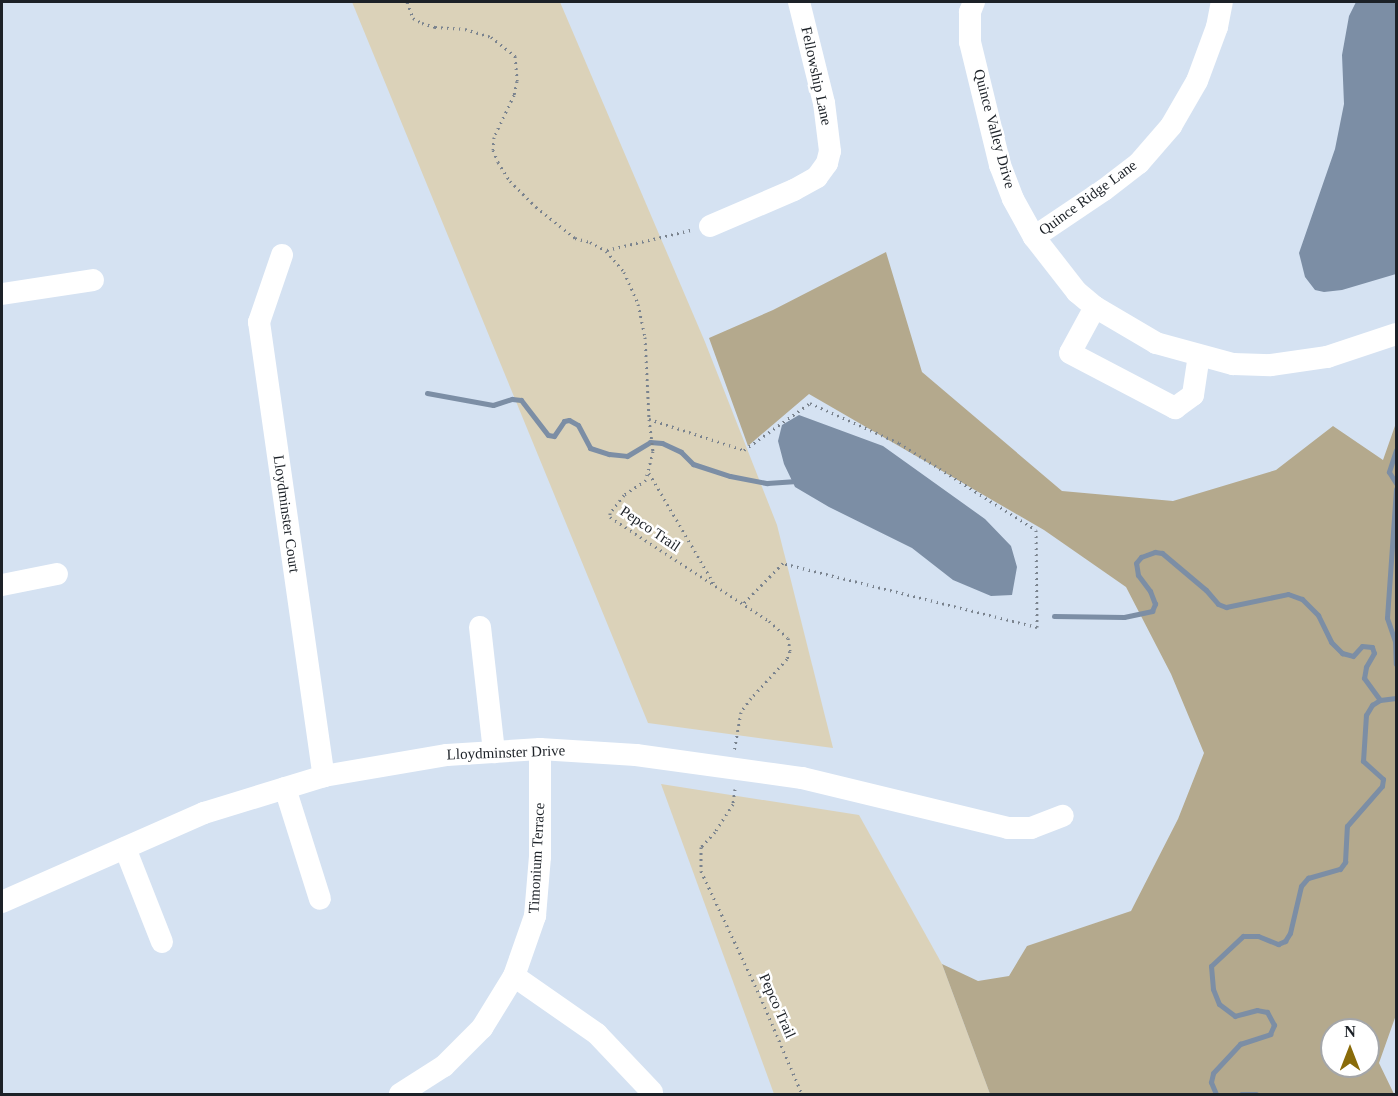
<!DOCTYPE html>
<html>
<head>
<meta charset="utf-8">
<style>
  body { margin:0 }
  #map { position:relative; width:1398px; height:1096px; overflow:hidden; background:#d5e2f2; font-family:"Times New Roman",serif }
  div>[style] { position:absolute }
  .green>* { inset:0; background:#dbd2b9 }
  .forest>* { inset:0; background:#b4a98d }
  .water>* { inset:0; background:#7c8ea5 }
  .stream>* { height:5px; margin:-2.5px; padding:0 2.5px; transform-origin:2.5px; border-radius:2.5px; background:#7c8ea5 }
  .path>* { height:3px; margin-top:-1.5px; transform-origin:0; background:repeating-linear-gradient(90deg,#7a838e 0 1.5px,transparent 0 6px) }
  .minor>* { height:22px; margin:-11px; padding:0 11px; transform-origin:11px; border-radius:11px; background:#fff }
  span { translate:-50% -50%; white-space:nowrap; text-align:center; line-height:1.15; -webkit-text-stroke:5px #fff; paint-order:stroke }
  .street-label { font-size:15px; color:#1c2127 }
  .frame { position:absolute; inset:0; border:3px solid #1c2127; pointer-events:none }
  .north { position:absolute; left:1320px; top:1018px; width:60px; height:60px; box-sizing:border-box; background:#fff; border:2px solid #a4a6a9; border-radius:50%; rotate:0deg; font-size:16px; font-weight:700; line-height:24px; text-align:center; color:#1c2127 }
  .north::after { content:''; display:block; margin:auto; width:21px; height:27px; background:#896b0a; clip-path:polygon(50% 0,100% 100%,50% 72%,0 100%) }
</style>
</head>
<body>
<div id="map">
  <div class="green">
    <i style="clip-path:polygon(352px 2px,560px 2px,705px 342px,777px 525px,833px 748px,648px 723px)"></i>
    <i style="clip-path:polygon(661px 784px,859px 815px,942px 964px,990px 1094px,774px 1094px)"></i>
  </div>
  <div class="forest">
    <i style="clip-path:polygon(evenodd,886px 252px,922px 372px,1062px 491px,1173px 501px,1276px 470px,1333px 426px,1383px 460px,1396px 423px,1396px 1015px,1379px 1063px,1394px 1094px,990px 1094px,942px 964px,978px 981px,1009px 976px,1027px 946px,1131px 911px,1178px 819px,1204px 753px,1171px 674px,1126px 587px,1044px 530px,809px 394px,748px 446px,709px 338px,773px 310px,886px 252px,1332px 1030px,1368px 1030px,1368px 1066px,1332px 1066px,1332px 1030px)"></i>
  </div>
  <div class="water">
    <i style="clip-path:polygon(1356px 2px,1396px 2px,1396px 274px,1342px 290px,1324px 292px,1315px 290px,1305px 277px,1299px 253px,1335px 149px,1344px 104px,1342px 55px,1349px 16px)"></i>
    <i style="clip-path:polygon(799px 415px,883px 446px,985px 519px,1011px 546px,1017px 567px,1012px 595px,991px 596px,953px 580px,912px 548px,829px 507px,795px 487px,784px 464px,778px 441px,782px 425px)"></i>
  </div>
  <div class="stream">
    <i style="left:427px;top:393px;width:67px;rotate:10.3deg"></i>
    <i style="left:493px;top:405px;width:20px;rotate:-18deg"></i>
    <i style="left:512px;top:399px;width:9px;rotate:6deg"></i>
    <i style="left:521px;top:400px;width:44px;rotate:52.4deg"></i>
    <i style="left:548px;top:435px;width:6px;rotate:9deg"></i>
    <i style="left:554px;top:436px;width:18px;rotate:-56deg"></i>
    <i style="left:564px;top:421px;width:5px;rotate:-11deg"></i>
    <i style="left:569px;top:420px;width:10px;rotate:29deg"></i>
    <i style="left:578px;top:425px;width:26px;rotate:62deg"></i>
    <i style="left:590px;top:448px;width:20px;rotate:18deg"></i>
    <i style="left:609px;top:454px;width:18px;rotate:6deg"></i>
    <i style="left:627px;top:456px;width:27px;rotate:-31deg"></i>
    <i style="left:650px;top:442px;width:12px;rotate:5deg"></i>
    <i style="left:662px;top:443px;width:21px;rotate:25deg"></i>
    <i style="left:681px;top:452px;width:17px;rotate:45deg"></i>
    <i style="left:693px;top:464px;width:39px;rotate:18deg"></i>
    <i style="left:730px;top:476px;width:38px;rotate:11deg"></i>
    <i style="left:767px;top:483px;width:26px;rotate:-4deg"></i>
    <i style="left:1396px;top:450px;width:23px;rotate:108deg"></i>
    <i style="left:1389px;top:472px;width:13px;rotate:58deg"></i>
    <i style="left:1396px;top:489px;width:129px;rotate:94deg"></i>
    <i style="left:1387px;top:618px;width:24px;rotate:71deg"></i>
    <i style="left:1395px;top:641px;width:23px;rotate:88deg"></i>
    <i style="left:1054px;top:616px;width:70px;rotate:0.8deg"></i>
    <i style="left:1124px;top:617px;width:29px;rotate:-12deg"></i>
    <i style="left:1152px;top:611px;width:8px;rotate:-67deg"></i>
    <i style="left:1155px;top:604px;width:14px;rotate:-111deg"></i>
    <i style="left:1150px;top:591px;width:20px;rotate:-127deg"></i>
    <i style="left:1138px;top:575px;width:12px;rotate:-99deg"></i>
    <i style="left:1136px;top:563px;width:8px;rotate:-50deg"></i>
    <i style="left:1141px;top:557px;width:15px;rotate:-20deg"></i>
    <i style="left:1155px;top:552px;width:7px;rotate:8deg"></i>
    <i style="left:1162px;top:553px;width:57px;rotate:40.1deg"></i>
    <i style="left:1206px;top:590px;width:18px;rotate:49deg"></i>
    <i style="left:1218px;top:604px;width:9px;rotate:21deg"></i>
    <i style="left:1226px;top:607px;width:63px;rotate:-11.8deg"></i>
    <i style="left:1288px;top:594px;width:15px;rotate:20deg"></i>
    <i style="left:1302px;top:599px;width:23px;rotate:45deg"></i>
    <i style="left:1318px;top:615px;width:30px;rotate:64deg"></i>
    <i style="left:1331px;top:642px;width:16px;rotate:45deg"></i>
    <i style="left:1342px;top:653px;width:11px;rotate:15deg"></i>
    <i style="left:1353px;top:656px;width:13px;rotate:-48deg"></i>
    <i style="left:1362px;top:646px;width:10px;rotate:6deg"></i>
    <i style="left:1372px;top:647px;width:6px;rotate:72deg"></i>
    <i style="left:1374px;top:653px;width:16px;rotate:120deg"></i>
    <i style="left:1366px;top:667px;width:11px;rotate:100deg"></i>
    <i style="left:1364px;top:678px;width:27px;rotate:54deg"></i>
    <i style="left:1216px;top:1094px;width:13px;rotate:-113deg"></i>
    <i style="left:1211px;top:1082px;width:9px;rotate:-77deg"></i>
    <i style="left:1213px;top:1073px;width:40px;rotate:-47deg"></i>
    <i style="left:1240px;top:1044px;width:32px;rotate:-18deg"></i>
    <i style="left:1270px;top:1034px;width:10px;rotate:-66deg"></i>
    <i style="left:1274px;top:1025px;width:15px;rotate:-118deg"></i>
    <i style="left:1267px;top:1012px;width:10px;rotate:-169deg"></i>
    <i style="left:1257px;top:1010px;width:23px;rotate:165deg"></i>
    <i style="left:1235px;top:1016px;width:20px;rotate:-143deg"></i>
    <i style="left:1219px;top:1004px;width:16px;rotate:-112deg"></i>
    <i style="left:1213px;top:989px;width:23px;rotate:-95deg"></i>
    <i style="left:1211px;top:966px;width:44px;rotate:-43.2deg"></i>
    <i style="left:1243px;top:936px;width:15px"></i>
    <i style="left:1258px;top:936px;width:22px;rotate:22deg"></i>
    <i style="left:1278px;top:944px;width:8px;rotate:-23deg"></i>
    <i style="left:1285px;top:941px;width:9px;rotate:-58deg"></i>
    <i style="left:1290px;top:933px;width:48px;rotate:-76.8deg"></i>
    <i style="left:1301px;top:886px;width:11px;rotate:-49deg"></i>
    <i style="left:1308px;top:878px;width:33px;rotate:-16deg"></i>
    <i style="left:1340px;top:869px;width:9px;rotate:-54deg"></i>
    <i style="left:1345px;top:862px;width:36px;rotate:-87deg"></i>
    <i style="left:1347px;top:826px;width:53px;rotate:-48.8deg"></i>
    <i style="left:1382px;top:786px;width:7px;rotate:-82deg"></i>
    <i style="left:1383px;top:779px;width:27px;rotate:-138deg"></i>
    <i style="left:1363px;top:761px;width:46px;rotate:-86.3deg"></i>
    <i style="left:1366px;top:715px;width:12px;rotate:-59deg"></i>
    <i style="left:1372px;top:705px;width:9px;rotate:-32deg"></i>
    <i style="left:1380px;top:700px;width:16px;rotate:-7deg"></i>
    <i style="left:1241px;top:1094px;width:15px"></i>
  </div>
  <div class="path">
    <i style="left:407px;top:2px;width:17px;rotate:69deg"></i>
    <i style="left:413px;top:18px;width:10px;rotate:29deg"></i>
    <i style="left:422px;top:23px;width:14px;rotate:17deg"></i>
    <i style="left:435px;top:27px;width:30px;rotate:4deg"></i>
    <i style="left:465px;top:29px;width:27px;rotate:17deg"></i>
    <i style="left:491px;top:37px;width:31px;rotate:38deg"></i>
    <i style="left:515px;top:56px;width:25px;rotate:85deg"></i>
    <i style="left:517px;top:81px;width:14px;rotate:102deg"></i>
    <i style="left:514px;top:95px;width:47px;rotate:115.5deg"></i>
    <i style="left:494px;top:137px;width:13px;rotate:94deg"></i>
    <i style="left:493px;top:150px;width:13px;rotate:67deg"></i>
    <i style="left:498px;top:162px;width:22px;rotate:58deg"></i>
    <i style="left:510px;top:181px;width:37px;rotate:45deg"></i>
    <i style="left:536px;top:207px;width:50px;rotate:38.5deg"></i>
    <i style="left:575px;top:238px;width:16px;rotate:15deg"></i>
    <i style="left:590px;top:242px;width:18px;rotate:29deg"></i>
    <i style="left:606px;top:251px;width:28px;rotate:49deg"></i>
    <i style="left:624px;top:272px;width:35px;rotate:66deg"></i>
    <i style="left:638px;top:304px;width:34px;rotate:78deg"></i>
    <i style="left:645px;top:337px;width:82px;rotate:87.2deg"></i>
    <i style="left:649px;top:419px;width:32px;rotate:83deg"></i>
    <i style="left:653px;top:451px;width:30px;rotate:104deg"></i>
    <i style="left:646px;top:480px;width:27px;rotate:146deg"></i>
    <i style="left:624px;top:495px;width:23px;rotate:128deg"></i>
    <i style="left:610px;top:513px;width:4px;rotate:90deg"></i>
    <i style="left:610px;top:517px;width:190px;rotate:33.2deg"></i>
    <i style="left:769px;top:621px;width:25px;rotate:42deg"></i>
    <i style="left:788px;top:638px;width:13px;rotate:81deg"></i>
    <i style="left:790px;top:651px;width:9px;rotate:111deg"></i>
    <i style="left:787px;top:659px;width:53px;rotate:132.7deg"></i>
    <i style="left:751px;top:698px;width:17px;rotate:126deg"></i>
    <i style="left:741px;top:712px;width:39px;rotate:100deg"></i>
    <i style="left:607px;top:250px;width:86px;rotate:-13.4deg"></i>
    <i style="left:649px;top:419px;width:100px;rotate:18.1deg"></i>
    <i style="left:744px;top:450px;width:81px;rotate:-35.5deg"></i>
    <i style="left:810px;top:403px;width:98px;rotate:24.2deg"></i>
    <i style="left:899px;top:443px;width:162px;rotate:32.4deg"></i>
    <i style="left:1036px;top:530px;width:97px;rotate:89.4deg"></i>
    <i style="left:1037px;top:627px;width:262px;rotate:-165.9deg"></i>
    <i style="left:783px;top:563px;width:57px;rotate:134.3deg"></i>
    <i style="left:649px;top:473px;width:129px;rotate:59.6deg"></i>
    <i style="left:735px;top:789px;width:15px;rotate:98deg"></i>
    <i style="left:733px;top:804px;width:33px;rotate:123deg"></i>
    <i style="left:715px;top:832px;width:21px;rotate:133deg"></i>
    <i style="left:701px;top:847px;width:24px;rotate:90deg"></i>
    <i style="left:701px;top:871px;width:138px;rotate:64.7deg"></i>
    <i style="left:760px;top:996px;width:107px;rotate:66.8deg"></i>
  </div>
  <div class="minor">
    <i style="left:974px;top:2px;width:11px;rotate:112deg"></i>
    <i style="left:970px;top:12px;width:30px;rotate:90deg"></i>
    <i style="left:970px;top:42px;width:127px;rotate:76.3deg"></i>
    <i style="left:1000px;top:165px;width:36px;rotate:69deg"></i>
    <i style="left:1013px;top:199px;width:43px;rotate:61.1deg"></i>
    <i style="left:1034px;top:237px;width:70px;rotate:52deg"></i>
    <i style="left:1077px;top:292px;width:23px;rotate:40deg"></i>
    <i style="left:1095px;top:307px;width:71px;rotate:30.5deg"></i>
    <i style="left:1156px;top:343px;width:80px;rotate:15.3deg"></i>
    <i style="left:1233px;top:364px;width:38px;rotate:2deg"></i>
    <i style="left:1271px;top:365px;width:57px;rotate:-8.1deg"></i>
    <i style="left:1327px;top:357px;width:73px;rotate:-18.4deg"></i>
    <i style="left:710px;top:226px;width:91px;rotate:-23.2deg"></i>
    <i style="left:794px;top:190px;width:26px;rotate:-29deg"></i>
    <i style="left:817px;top:177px;width:17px;rotate:-54deg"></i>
    <i style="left:827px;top:163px;width:12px;rotate:-76deg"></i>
    <i style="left:830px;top:151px;width:48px;rotate:-97.1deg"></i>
    <i style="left:824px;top:103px;width:104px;rotate:-103.9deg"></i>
    <i style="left:1034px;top:237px;width:84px;rotate:-33.9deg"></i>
    <i style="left:1104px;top:190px;width:44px;rotate:-37.6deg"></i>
    <i style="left:1139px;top:163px;width:49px;rotate:-49.1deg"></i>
    <i style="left:1171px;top:126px;width:52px;rotate:-60deg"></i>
    <i style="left:1197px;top:81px;width:58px;rotate:-69.7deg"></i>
    <i style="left:1217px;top:27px;width:25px;rotate:-79deg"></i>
    <i style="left:282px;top:255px;width:71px;rotate:108.9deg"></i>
    <i style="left:259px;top:322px;width:459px;rotate:81.9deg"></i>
    <i style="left:2px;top:294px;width:92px;rotate:-8.7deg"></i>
    <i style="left:1095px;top:307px;width:52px;rotate:118.5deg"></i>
    <i style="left:1070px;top:353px;width:119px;rotate:27.6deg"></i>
    <i style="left:1175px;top:408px;width:22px;rotate:-36deg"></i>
    <i style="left:1193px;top:395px;width:40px;rotate:-81.5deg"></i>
    <i style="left:2px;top:585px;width:56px;rotate:-11.3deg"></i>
    <i style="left:480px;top:627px;width:126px;rotate:83.6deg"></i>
    <i style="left:285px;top:788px;width:116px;rotate:72.5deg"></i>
    <i style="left:125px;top:848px;width:101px;rotate:68.5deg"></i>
    <i style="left:2px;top:902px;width:221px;rotate:-23.8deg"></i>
    <i style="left:204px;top:813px;width:126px;rotate:-17.1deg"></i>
    <i style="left:324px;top:776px;width:125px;rotate:-9.7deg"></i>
    <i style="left:447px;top:755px;width:93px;rotate:-3.7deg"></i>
    <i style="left:540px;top:749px;width:96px;rotate:3.6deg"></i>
    <i style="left:636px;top:755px;width:168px;rotate:7.9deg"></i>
    <i style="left:802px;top:778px;width:212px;rotate:13.6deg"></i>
    <i style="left:1008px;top:828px;width:23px"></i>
    <i style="left:1031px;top:828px;width:34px;rotate:-21deg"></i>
    <i style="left:514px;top:976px;width:101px;rotate:34.9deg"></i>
    <i style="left:597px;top:1034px;width:80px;rotate:46.5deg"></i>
    <i style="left:400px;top:1094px;width:52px;rotate:-32.5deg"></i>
    <i style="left:444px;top:1066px;width:54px;rotate:-45deg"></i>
    <i style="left:482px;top:1028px;width:61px;rotate:-58.4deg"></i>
    <i style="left:514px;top:976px;width:64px;rotate:-70.7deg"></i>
    <i style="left:535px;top:916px;width:59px;rotate:-85.2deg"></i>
    <i style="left:540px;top:857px;width:108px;rotate:-90deg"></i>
  </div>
  <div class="street-label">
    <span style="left:816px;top:76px;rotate:78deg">Fellowship Lane</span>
    <span style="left:994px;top:129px;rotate:75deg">Quince Valley Drive</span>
    <span style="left:1088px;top:198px;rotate:-36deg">Quince Ridge Lane</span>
    <span style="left:286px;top:514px;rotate:82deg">Lloydminster Court</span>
    <span style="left:650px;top:529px;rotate:34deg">Pepco Trail</span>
    <span style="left:506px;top:753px;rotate:-2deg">Lloydminster Drive</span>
    <span style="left:537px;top:858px;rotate:-87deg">Timonium Terrace</span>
    <span style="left:777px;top:1006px;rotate:66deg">Pepco Trail</span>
  </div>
  <div class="frame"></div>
  <div class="north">N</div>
</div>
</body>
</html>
